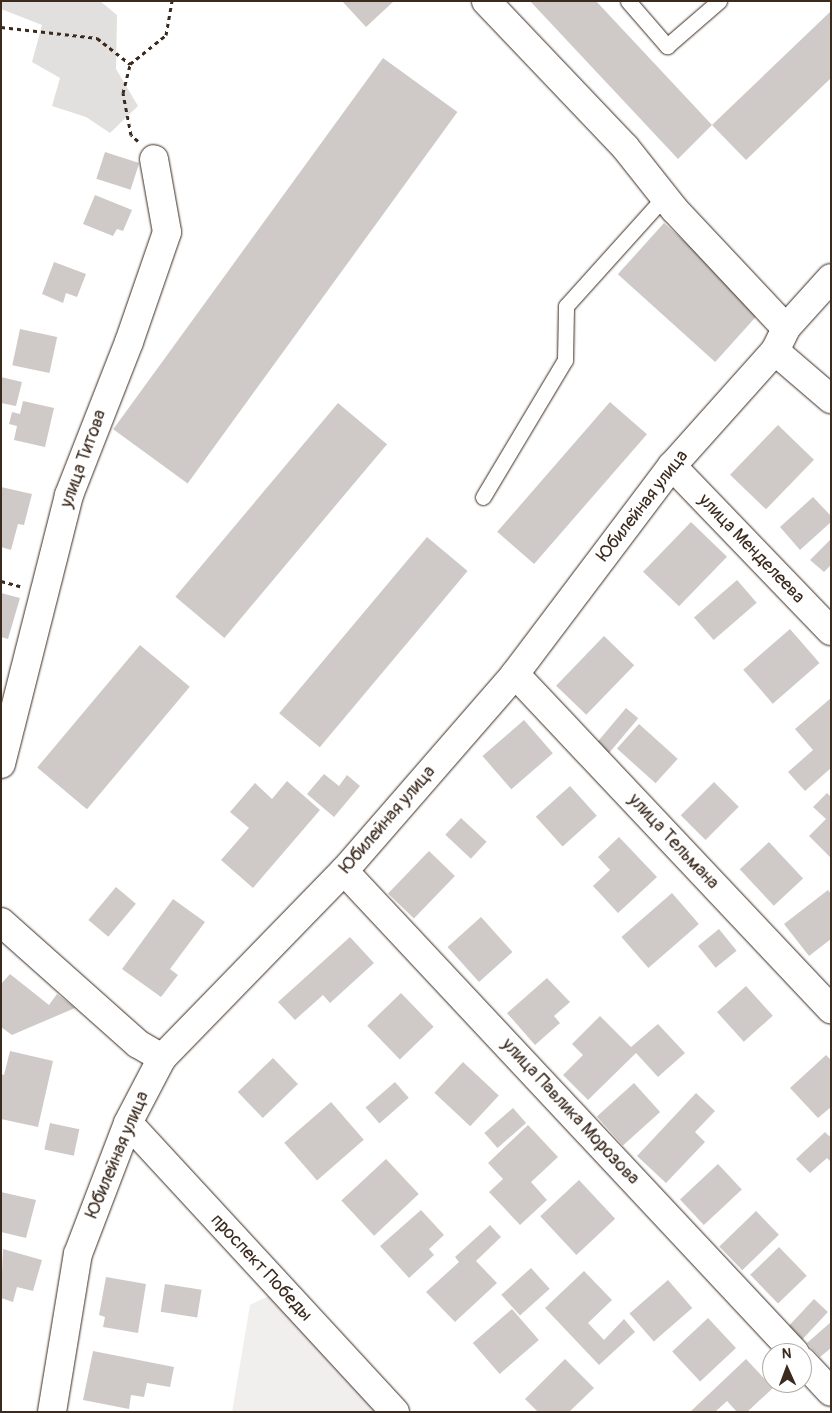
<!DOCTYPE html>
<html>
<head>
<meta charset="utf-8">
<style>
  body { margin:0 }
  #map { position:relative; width:832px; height:1413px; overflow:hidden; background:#fff; font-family:Pangolin,sans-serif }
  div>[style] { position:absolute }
  .built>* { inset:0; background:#f1efee }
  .green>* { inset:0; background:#e2e0de }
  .building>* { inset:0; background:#cfcac7; transform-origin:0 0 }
  .path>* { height:3px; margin-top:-1.5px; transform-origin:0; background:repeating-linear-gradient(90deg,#3b2a1e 0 4px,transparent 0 8px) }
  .roads { filter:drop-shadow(0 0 1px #3b2a1e) drop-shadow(0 0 1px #3b2a1e) }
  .service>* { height:15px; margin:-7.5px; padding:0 7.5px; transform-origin:7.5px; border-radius:7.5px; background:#fff }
  .minor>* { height:28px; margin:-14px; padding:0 14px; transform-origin:14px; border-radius:14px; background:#fff }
  .tertiary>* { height:28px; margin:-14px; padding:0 14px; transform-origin:14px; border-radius:14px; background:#fff }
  span { translate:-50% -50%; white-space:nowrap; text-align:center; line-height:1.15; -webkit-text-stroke:5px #fff; paint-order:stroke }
  .street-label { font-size:18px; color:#3b2a1e }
  .frame { position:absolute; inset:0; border:2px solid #3b2a1e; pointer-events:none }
  .north { position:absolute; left:762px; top:1343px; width:50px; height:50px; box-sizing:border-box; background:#fff; border:1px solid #b1aaa5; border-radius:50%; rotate:358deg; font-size:14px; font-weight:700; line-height:20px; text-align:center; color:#3b2a1e }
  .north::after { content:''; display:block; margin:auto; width:18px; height:22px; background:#3b2a1e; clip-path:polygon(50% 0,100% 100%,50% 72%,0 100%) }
</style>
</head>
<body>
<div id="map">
  <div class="built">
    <i style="clip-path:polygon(275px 1293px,381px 1412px,232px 1412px,250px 1305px)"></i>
  </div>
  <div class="green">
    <i style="clip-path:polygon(1px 1px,100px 1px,117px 15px,116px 69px,138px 106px,110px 133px,86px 117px,52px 106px,60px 78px,32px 62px,42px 25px,1px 9px)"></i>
  </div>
  <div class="building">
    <i style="clip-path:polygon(342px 1px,394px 1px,366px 27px)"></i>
    <i style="clip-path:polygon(530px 1px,596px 1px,712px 125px,678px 159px)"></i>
    <i style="clip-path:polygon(831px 11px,831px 78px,746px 160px,712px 125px)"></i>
    <i style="left:383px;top:58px;width:92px;height:459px;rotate:36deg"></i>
    <i style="left:105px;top:152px;width:36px;height:28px;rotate:18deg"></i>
    <i style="clip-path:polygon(95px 195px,132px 210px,123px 231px,117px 229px,113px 236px,83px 224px)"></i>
    <i style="left:664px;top:223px;width:131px;height:69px;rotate:42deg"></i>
    <i style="clip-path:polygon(54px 262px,86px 274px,77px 297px,66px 293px,63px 303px,42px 294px)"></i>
    <i style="left:20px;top:329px;width:38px;height:37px;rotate:12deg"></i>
    <i style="clip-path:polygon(1px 377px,22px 382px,16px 406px,1px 403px)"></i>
    <i style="clip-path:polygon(23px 401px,54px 408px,45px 447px,14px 440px,17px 426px,9px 424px,12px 412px,20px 414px)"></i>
    <i style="left:610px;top:402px;width:49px;height:172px;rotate:41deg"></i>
    <i style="left:338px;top:403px;width:64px;height:253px;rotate:40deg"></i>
    <i style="left:778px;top:425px;width:50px;height:69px;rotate:44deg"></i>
    <i style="clip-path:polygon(1px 487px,32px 494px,24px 525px,18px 524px,11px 550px,1px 547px)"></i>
    <i style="clip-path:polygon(813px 497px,831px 516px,831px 522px,800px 550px,780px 527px)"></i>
    <i style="left:691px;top:522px;width:50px;height:69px;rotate:44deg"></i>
    <i style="left:427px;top:537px;width:53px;height:230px;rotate:40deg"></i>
    <i style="clip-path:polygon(831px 539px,831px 565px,824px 572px,810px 560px)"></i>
    <i style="left:737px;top:580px;width:30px;height:57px;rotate:49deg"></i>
    <i style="clip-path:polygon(1px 593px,20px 598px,8px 639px,1px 637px)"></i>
    <i style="left:790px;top:629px;width:45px;height:62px;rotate:49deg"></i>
    <i style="left:604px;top:636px;width:42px;height:69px;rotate:44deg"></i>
    <i style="left:140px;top:645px;width:65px;height:160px;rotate:40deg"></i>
    <i style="clip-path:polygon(831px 698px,831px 768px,805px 791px,788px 772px,813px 750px,795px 729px)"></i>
    <i style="left:626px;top:708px;width:16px;height:48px;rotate:40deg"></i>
    <i style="left:524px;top:720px;width:44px;height:55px;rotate:49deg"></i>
    <i style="left:639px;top:724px;width:52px;height:33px;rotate:42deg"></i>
    <i style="clip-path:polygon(324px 774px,339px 786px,347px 775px,360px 786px,334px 817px,307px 794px)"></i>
    <i style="clip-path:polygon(287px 781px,320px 810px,253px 888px,221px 860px,249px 828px,230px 812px,255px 783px,272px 799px)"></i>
    <i style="left:714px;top:782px;width:35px;height:47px;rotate:45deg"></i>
    <i style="left:570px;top:786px;width:40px;height:46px;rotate:48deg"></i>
    <i style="clip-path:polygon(827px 793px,831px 797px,830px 857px,809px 836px,826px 819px,813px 807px)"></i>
    <i style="left:461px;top:818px;width:35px;height:23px;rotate:43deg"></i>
    <i style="clip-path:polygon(619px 837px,657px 877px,618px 913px,593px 886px,610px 870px,598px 857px)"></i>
    <i style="left:769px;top:842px;width:50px;height:40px;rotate:47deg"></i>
    <i style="left:429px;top:851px;width:36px;height:59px;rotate:44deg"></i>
    <i style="left:116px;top:887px;width:26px;height:43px;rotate:40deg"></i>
    <i style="clip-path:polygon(828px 890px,831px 894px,831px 939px,809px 956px,784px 924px)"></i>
    <i style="left:672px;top:893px;width:41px;height:67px;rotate:49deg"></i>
    <i style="clip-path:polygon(173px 899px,205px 922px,170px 969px,178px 975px,161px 997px,122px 969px)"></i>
    <i style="left:481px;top:917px;width:47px;height:45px;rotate:48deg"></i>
    <i style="left:719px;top:929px;width:28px;height:27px;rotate:51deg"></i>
    <i style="clip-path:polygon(350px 937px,374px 963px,330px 1003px,323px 995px,295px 1020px,278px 1002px)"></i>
    <i style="clip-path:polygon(10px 974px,49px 1005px,57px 994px,75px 1008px,12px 1035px,1px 1027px,1px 984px)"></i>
    <i style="clip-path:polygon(547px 978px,570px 1002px,554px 1016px,560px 1023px,535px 1045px,507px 1013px)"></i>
    <i style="left:746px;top:986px;width:40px;height:39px;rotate:48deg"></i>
    <i style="left:401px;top:993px;width:47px;height:47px;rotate:46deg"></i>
    <i style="clip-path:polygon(600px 1016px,631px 1047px,658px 1024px,685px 1053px,658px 1077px,636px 1053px,588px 1100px,563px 1075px,583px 1055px,572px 1044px)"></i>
    <i style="clip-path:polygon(10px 1051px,53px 1061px,38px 1127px,1px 1119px,1px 1074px,4px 1075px)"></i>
    <i style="clip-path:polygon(826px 1055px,831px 1060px,831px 1107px,818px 1118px,790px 1088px)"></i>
    <i style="left:273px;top:1058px;width:36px;height:49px;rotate:46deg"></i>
    <i style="left:463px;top:1062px;width:49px;height:42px;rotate:43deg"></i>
    <i style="left:395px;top:1082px;width:21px;height:39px;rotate:49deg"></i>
    <i style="left:634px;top:1083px;width:39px;height:50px;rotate:48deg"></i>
    <i style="clip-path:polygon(696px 1093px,715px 1111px,695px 1132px,705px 1142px,666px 1183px,637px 1156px)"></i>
    <i style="left:331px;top:1102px;width:50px;height:62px;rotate:49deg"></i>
    <i style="left:513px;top:1108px;width:20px;height:38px;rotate:49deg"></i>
    <i style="left:50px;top:1123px;width:30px;height:27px;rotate:12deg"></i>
    <i style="clip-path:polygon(528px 1125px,558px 1157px,531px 1182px,547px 1200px,520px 1225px,489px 1192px,503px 1179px,488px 1163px)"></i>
    <i style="clip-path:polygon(825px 1132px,829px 1136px,831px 1135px,831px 1162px,827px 1158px,810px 1173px,796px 1159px)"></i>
    <i style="left:386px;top:1159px;width:48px;height:61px;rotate:47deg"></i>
    <i style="left:718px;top:1164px;width:35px;height:52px;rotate:47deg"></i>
    <i style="left:579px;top:1180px;width:53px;height:53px;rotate:47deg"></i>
    <i style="clip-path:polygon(1px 1192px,36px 1200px,26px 1238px,1px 1232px)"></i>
    <i style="clip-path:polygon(421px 1210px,444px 1235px,429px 1249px,434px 1255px,409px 1278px,380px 1246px)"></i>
    <i style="left:756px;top:1211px;width:33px;height:51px;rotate:46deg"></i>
    <i style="clip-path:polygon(490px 1225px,501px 1237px,476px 1261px,497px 1283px,455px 1322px,426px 1292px,459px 1262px,455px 1257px)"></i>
    <i style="left:779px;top:1247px;width:40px;height:40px;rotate:46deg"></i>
    <i style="clip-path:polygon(3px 1249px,42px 1260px,33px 1291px,17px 1287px,13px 1302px,1px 1298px)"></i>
    <i style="left:531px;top:1268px;width:28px;height:40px;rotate:48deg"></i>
    <i style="clip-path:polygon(584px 1271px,612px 1300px,588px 1323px,604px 1340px,624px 1319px,635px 1332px,599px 1365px,545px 1308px)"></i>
    <i style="clip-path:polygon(106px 1277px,146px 1284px,138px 1333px,103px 1327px,105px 1317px,99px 1315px)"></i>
    <i style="left:668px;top:1280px;width:37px;height:51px;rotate:49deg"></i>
    <i style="left:165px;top:1284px;width:37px;height:28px;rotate:9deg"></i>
    <i style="left:814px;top:1299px;width:19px;height:51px;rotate:43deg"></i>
    <i style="left:512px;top:1309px;width:41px;height:52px;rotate:49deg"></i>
    <i style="left:708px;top:1318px;width:41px;height:49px;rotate:47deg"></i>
    <i style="clip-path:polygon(831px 1322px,831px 1348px,820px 1357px,807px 1343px)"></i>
    <i style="clip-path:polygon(93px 1351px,174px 1367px,170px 1387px,147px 1383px,144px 1397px,131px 1395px,129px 1409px,83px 1400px)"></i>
    <i style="clip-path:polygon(565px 1359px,594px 1388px,569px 1412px,538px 1412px,525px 1399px)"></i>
    <i style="clip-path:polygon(746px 1359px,773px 1388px,747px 1412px,737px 1412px,727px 1401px,715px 1412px,690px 1412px)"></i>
  </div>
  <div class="path">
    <i style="left:1px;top:27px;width:97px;rotate:6.5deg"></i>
    <i style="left:97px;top:38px;width:42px;rotate:38.2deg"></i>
    <i style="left:138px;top:141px;width:9px;rotate:-139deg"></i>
    <i style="left:131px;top:135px;width:43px;rotate:-100.8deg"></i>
    <i style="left:123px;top:93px;width:30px;rotate:-76deg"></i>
    <i style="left:130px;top:64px;width:46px;rotate:-38.9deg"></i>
    <i style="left:166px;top:35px;width:35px;rotate:-80deg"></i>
    <i style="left:1px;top:581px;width:20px;rotate:15deg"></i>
  </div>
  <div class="roads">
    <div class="service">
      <i style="left:628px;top:1px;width:60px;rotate:49.1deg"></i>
      <i style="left:667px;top:46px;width:69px;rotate:-40.9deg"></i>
      <i style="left:483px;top:497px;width:160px;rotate:-59.1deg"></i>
      <i style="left:565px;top:360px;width:54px;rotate:-88.9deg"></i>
      <i style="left:566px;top:306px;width:147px;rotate:-48deg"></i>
    </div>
    <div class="minor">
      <i style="left:486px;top:1px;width:202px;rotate:46.4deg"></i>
      <i style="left:625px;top:147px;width:80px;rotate:51.6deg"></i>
      <i style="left:675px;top:210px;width:162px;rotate:46.8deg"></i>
      <i style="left:775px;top:351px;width:74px;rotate:40.6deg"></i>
      <i style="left:672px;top:466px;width:229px;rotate:46.1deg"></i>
      <i style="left:515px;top:674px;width:461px;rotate:46.7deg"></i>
      <i style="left:1px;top:764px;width:277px;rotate:-75.8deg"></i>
      <i style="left:69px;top:495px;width:164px;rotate:-68.6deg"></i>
      <i style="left:129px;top:342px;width:116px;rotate:-70.9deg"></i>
      <i style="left:167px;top:232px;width:74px;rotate:-100.1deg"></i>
      <i style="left:344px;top:871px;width:660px;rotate:46.9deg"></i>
      <i style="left:802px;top:1361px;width:42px;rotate:46.9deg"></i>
      <i style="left:52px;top:1412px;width:160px;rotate:-80.7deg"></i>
      <i style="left:78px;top:1254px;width:140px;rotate:-69.1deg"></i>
    </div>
    <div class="tertiary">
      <i style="left:1px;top:922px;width:183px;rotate:41.7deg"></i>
      <i style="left:138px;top:1044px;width:28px;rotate:30deg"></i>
      <i style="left:395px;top:1412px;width:393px;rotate:-132.7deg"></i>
      <i style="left:128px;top:1123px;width:73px;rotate:-62.4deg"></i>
      <i style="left:162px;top:1058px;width:261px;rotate:-45.8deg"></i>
      <i style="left:344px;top:871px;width:261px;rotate:-49deg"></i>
      <i style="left:515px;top:674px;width:261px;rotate:-53deg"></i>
      <i style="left:672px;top:466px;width:154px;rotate:-48.2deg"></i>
      <i style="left:775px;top:351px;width:25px;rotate:-64deg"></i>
      <i style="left:786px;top:328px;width:67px;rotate:-48deg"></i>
    </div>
  </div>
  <div class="street-label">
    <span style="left:84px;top:459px;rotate:-70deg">улица Титова</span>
    <span style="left:643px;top:506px;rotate:-52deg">Юбилейная улица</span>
    <span style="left:751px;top:549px;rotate:46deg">улица Менделеева</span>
    <span style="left:388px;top:820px;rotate:-49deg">Юбилейная улица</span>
    <span style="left:673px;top:842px;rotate:47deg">улица Тельмана</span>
    <span style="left:570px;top:1112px;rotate:47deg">улица Павлика Морозова</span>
    <span style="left:118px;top:1155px;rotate:-67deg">Юбилейная улица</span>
    <span style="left:261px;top:1268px;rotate:47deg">проспект Победы</span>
  </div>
  <div class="frame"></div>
  <div class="north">N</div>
</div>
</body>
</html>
